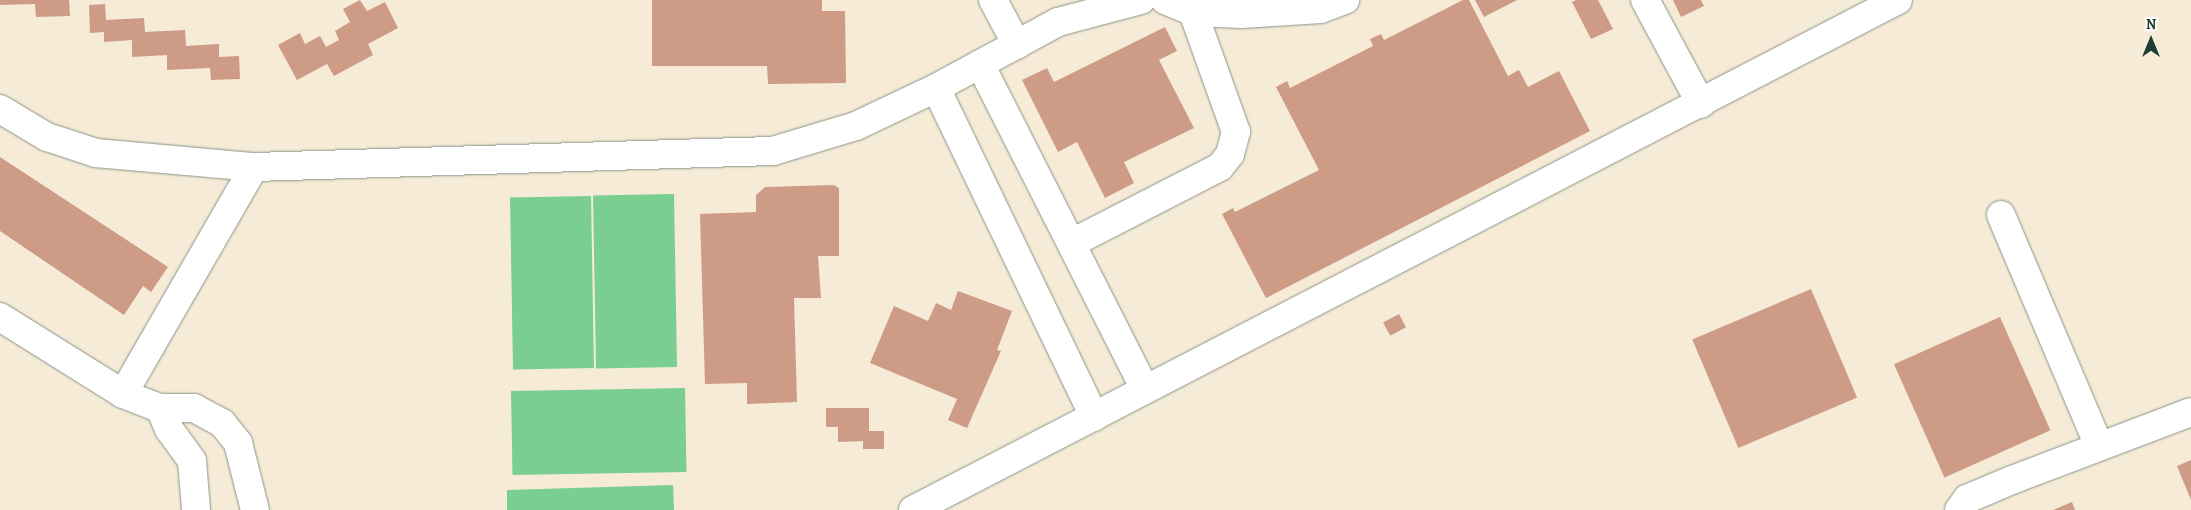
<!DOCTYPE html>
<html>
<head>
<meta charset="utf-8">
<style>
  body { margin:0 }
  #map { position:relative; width:2191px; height:510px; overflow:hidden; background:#f5ebd7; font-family:Alegreya,serif }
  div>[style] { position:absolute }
  .green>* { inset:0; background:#7ace91; transform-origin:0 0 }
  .building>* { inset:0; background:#cd9b86; transform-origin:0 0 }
  .roads { filter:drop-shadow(0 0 1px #8a9486) drop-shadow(0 0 1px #8a9486) }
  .street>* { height:28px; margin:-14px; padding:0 14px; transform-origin:14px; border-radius:14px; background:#fff }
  span { translate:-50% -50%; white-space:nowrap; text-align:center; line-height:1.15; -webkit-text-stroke:4px #fdfcf7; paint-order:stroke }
  .north { position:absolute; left:2126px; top:15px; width:50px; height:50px; -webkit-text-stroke:4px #fdfcf7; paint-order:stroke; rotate:0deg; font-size:14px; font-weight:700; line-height:20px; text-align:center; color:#1f3d34 }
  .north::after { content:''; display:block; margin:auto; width:18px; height:22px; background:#1f3d34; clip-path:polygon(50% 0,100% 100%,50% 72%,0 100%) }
</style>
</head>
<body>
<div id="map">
  <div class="green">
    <i style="left:674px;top:194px;width:173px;height:81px;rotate:89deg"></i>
    <i style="left:591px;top:196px;width:172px;height:81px;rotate:89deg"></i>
    <i style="left:685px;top:388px;width:84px;height:174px;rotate:89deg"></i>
    <i style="clip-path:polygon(673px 485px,674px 510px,507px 510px,507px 490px)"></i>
  </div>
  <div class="building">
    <i style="clip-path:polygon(0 0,69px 0,70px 16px,36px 17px,35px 4px,0 5px)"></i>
    <i style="clip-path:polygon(360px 0,367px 11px,385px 2px,398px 28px,368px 44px,373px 55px,334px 76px,327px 64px,297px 80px,278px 45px,300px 33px,305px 44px,320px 36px,326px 47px,339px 40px,335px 31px,350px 22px,343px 9px)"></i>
    <i style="clip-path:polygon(652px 0,822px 0,822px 11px,845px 11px,846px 83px,768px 84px,767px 66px,652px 66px)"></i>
    <i style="clip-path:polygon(1463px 0,1469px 0,1508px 76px,1519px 70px,1528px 87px,1559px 71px,1590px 131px,1266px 298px,1222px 214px,1233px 208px,1235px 212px,1319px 170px,1276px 87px,1287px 81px,1290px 88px,1373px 46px,1370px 39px,1381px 34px,1384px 40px)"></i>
    <i style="clip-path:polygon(1475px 0,1517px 0,1484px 17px)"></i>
    <i style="clip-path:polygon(1576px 0,1598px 0,1613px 29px,1591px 39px,1572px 2px)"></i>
    <i style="clip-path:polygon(1673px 0,1701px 0,1704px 6px,1681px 17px)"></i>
    <i style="clip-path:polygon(105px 4px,106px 20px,144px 18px,145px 32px,185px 30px,186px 46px,219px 44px,219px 57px,239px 56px,240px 79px,211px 80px,210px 68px,167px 70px,167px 55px,132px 57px,132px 40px,104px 42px,104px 32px,90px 33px,89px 5px)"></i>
    <i style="clip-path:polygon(1165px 27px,1177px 51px,1159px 60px,1194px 128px,1124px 162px,1134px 183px,1105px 198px,1077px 142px,1058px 152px,1022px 80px,1047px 68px,1054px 82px)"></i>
    <i style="clip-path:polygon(0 157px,168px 267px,151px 292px,143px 286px,124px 315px,0 231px)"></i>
    <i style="clip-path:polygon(834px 185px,839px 188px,839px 256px,818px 256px,821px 298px,794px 298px,797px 402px,747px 404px,747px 383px,705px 384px,700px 214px,756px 212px,756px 195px,765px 187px)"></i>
    <i style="left:1811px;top:289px;width:118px;height:129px;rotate:67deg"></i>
    <i style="clip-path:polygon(958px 291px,1012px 311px,997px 350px,1001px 351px,967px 428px,948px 420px,957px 399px,870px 363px,894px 306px,928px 321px,936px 303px,951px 310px)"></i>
    <i style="left:1399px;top:314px;width:15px;height:18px;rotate:62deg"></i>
    <i style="left:2000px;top:317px;width:124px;height:116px;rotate:66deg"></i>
    <i style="clip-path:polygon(826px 408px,869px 408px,869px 431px,884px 431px,884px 449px,863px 449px,863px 441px,838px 442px,838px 427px,826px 427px)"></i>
    <i style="clip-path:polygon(2191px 460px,2191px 500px,2177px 466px)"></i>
    <i style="clip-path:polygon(2072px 502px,2075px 510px,2053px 510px)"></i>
  </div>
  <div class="roads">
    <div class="street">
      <i style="left:993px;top:0;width:51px;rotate:61.9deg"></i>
      <i style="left:1165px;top:0;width:30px;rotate:23deg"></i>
      <i style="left:1193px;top:12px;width:49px;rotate:2.3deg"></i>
      <i style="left:1242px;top:14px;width:79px;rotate:-3.6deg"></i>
      <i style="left:1321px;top:9px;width:26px;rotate:-21deg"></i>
      <i style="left:1645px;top:0;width:118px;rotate:61.7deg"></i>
      <i style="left:980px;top:64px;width:364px;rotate:63.1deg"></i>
      <i style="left:936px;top:88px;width:365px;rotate:64.3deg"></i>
      <i style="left:0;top:109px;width:55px;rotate:30.8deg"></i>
      <i style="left:47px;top:137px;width:52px;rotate:18.1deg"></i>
      <i style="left:96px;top:153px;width:159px;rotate:5.1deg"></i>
      <i style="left:254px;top:167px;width:519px;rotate:-1.77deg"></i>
      <i style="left:773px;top:151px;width:87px;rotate:-16.8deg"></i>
      <i style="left:856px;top:126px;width:89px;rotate:-25.4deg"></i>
      <i style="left:936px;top:88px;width:139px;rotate:-28.4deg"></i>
      <i style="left:1058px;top:22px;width:86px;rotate:-14.8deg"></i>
      <i style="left:2001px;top:215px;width:251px;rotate:67deg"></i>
      <i style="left:1072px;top:243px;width:166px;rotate:-27.2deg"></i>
      <i style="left:1220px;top:167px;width:16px;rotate:-52deg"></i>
      <i style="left:1230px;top:154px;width:23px;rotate:-75deg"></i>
      <i style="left:1236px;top:132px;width:127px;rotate:-109.7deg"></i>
      <i style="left:0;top:317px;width:145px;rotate:32deg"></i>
      <i style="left:123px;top:394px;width:40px;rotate:21deg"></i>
      <i style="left:160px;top:408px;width:34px"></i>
      <i style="left:194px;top:408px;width:32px;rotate:28deg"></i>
      <i style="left:222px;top:423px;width:26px;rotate:51deg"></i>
      <i style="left:238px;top:443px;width:69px;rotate:75.8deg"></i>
      <i style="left:123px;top:394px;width:262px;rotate:-60deg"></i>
      <i style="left:160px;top:408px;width:23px;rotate:67deg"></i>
      <i style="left:169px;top:429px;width:39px;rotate:54deg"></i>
      <i style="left:192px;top:461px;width:49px;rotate:85.3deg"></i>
      <i style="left:913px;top:510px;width:1109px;rotate:-27.37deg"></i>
      <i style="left:1959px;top:510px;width:14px;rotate:-54deg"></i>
      <i style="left:1967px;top:499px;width:49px;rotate:-22.9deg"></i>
      <i style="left:2012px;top:480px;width:191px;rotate:-20.8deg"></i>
    </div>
  </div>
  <div class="north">N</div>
</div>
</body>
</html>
